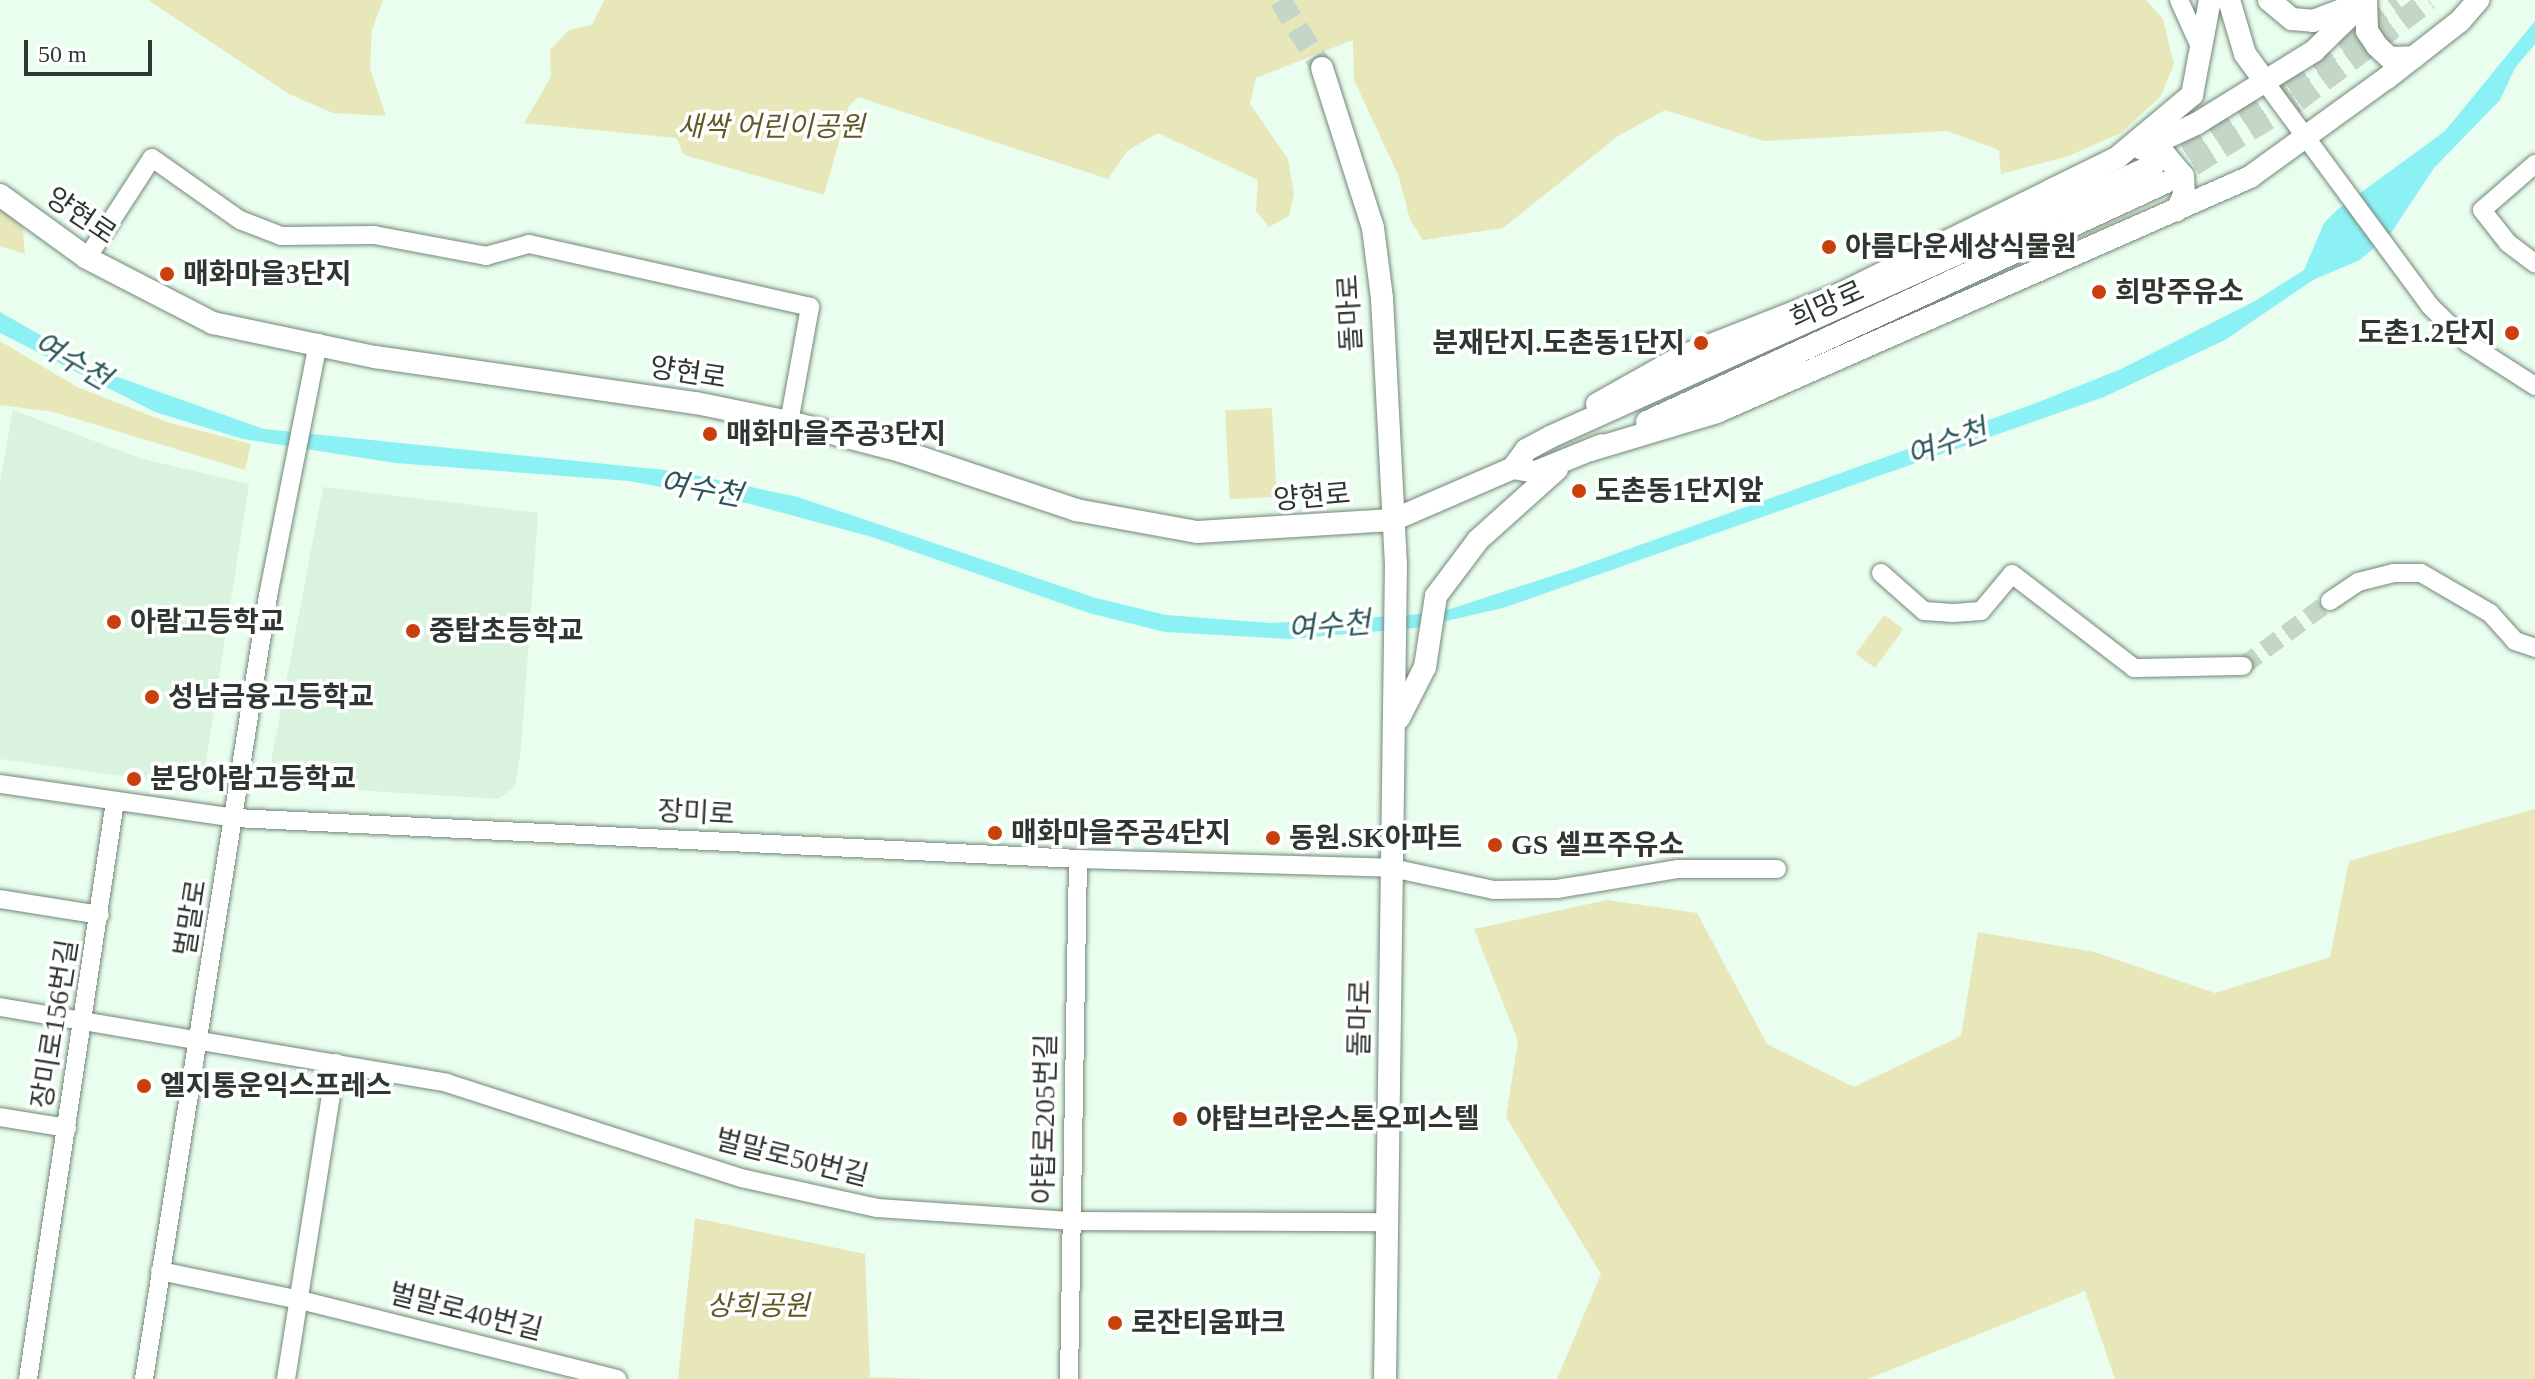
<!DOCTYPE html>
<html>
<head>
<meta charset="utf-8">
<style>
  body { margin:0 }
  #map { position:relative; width:2535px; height:1379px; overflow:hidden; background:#e9feee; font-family:"Times New Roman","Noto Sans KR",serif }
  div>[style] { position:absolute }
  .built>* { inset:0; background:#d9f3de }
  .green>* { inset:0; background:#e7e7b9; transform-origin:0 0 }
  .water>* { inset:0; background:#8cf1f5 }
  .minor-tunnel>* { height:18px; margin-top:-9px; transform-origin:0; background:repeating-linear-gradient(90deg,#c4d6c8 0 18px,transparent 0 27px) }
  .major-tunnel>* { height:22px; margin-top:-11px; transform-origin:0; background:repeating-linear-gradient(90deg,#c4d6c8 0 22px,transparent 0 33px) }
  .roads { filter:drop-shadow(0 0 2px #738678) drop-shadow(0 0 2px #738678) }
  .minor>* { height:18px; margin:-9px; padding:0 9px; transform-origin:9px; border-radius:9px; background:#fff }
  .major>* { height:22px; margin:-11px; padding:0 11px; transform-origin:11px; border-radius:11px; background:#fff }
  .dots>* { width:22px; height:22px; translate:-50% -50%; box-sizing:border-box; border:4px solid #fff; border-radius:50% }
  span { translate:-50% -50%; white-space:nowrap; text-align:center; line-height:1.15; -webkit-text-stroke:7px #fff; paint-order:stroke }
  .park-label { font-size:28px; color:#5d5a24; font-style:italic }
  .street-label { font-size:28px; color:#2f3731 }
  .poi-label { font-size:28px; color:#2f3731; font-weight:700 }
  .left { translate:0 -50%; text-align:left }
  .right { translate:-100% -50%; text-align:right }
  .water-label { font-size:30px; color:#295759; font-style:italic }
  .scale { position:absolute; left:24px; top:40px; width:128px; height:36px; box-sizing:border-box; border:4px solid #2f3731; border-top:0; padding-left:10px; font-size:24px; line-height:28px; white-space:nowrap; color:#2f3731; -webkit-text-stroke:6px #fff; paint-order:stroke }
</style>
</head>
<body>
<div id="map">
  <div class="built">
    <i style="clip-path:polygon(13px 410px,139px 458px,249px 484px,205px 768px,181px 784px,0 759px,0 482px)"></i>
    <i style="clip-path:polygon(323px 487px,538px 513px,521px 749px,515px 786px,498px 799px,289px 786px,271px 762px)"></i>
  </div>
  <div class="green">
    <i style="clip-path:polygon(148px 0,383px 0,372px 30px,370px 68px,386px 116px,333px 113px,289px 94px)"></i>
    <i style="clip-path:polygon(604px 0,2146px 0,2163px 19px,2174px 64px,2161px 96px,2121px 133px,2066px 157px,2001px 174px,1999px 150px,1947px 131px,1764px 141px,1665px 110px,1618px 136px,1503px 228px,1423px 240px,1410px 220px,1399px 177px,1354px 80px,1353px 40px,1256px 78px,1250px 104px,1288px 159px,1294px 194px,1289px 216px,1269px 227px,1256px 211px,1258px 180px,1158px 133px,1127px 151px,1108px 179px,858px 97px,849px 106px,824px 195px,684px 155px,676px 138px,524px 123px,551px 77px,550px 50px,569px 30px,592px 25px)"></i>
    <i style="clip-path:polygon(0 205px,22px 220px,25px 254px,0 246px)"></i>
    <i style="clip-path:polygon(0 341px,77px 387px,167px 422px,251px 444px,245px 470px,54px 412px,0 405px)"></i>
    <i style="left:1272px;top:408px;width:89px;height:47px;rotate:87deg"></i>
    <i style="left:1884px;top:615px;width:24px;height:48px;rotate:36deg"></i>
    <i style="clip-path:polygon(2535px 809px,2535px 1379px,2115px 1379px,2085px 1291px,1868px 1379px,1557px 1379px,1601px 1274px,1506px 1117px,1518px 1041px,1474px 929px,1607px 900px,1697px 913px,1767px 1044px,1854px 1087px,1961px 1036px,1978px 932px,2094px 952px,2215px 993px,2330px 957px,2349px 861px)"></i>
    <i style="clip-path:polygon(695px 1218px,865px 1254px,870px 1377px,932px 1379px,678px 1379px)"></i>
  </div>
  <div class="water">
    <i style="clip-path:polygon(2535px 21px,2535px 44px,2515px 68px,2500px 100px,2434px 168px,2391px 233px,2360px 260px,2313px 280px,2225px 340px,2104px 397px,1503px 608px,1415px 628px,1290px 639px,1165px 632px,1089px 613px,872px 537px,746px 503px,629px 481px,395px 463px,243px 439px,155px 412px,0 333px,0 312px,109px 374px,264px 429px,675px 471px,798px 497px,1096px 598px,1166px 615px,1271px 623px,1411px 615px,1450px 609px,1570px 570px,2036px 403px,2121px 369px,2255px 301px,2304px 270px,2324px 223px,2337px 210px,2445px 131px)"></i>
  </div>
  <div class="minor-tunnel">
    <i style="left:2243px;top:666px;width:109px;rotate:-36.8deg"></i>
  </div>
  <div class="major-tunnel">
    <i style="left:1280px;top:0;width:80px;rotate:58.3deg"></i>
    <i style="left:2154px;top:165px;width:154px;rotate:-31.2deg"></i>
    <i style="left:2286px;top:85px;width:139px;rotate:-37.7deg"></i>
    <i style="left:2165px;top:182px;width:155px;rotate:-31.5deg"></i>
    <i style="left:2297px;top:101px;width:166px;rotate:-37.4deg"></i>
  </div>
  <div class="roads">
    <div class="minor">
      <i style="left:2179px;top:0;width:56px;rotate:65.7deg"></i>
      <i style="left:2265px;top:82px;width:278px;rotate:53.6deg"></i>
      <i style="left:2430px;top:306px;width:53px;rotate:44.2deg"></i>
      <i style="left:2468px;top:343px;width:80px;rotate:32.7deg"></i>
      <i style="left:2535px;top:164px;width:70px;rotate:139deg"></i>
      <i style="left:2482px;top:210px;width:42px;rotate:51.8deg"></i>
      <i style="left:2508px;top:243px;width:34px;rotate:37deg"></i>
      <i style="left:87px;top:258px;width:119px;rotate:-57deg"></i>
      <i style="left:152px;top:158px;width:108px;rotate:35.2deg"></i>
      <i style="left:240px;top:220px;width:44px;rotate:21.3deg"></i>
      <i style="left:281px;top:236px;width:93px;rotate:-0.6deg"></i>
      <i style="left:374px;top:235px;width:114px;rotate:10.6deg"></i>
      <i style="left:486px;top:256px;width:45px;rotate:-15.6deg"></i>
      <i style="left:529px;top:244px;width:288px;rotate:12.6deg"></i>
      <i style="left:810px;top:307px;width:117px;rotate:100.3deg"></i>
      <i style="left:1881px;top:573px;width:57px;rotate:41.5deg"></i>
      <i style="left:1924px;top:611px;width:29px;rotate:4deg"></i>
      <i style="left:1953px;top:613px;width:28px;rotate:-4deg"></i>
      <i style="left:1981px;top:611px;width:48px;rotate:-50deg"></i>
      <i style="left:2012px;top:574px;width:154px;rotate:37.6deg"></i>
      <i style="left:2134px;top:668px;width:109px;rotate:-1.1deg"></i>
      <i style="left:2330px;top:601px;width:34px;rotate:-34deg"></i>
      <i style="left:2358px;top:582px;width:36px;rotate:-14deg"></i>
      <i style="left:2393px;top:573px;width:28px"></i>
      <i style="left:2421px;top:573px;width:80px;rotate:30.1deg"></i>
      <i style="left:2490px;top:613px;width:38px;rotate:48deg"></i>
      <i style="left:2515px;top:641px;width:21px;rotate:19deg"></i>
      <i style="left:0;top:784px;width:237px;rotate:8.2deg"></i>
      <i style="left:235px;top:818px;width:844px;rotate:2.78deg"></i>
      <i style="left:1078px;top:859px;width:314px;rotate:1.6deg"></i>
      <i style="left:1392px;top:868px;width:104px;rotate:12.2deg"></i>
      <i style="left:1494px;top:890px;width:63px;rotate:-0.9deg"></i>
      <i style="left:1557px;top:889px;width:123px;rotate:-9.4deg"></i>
      <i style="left:1678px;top:869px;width:99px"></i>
      <i style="left:0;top:899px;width:101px;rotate:9.1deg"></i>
      <i style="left:0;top:1007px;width:453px;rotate:9.6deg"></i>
      <i style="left:447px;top:1083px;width:309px;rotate:17.9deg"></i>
      <i style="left:741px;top:1178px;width:139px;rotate:12.4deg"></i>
      <i style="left:877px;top:1208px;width:194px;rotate:3.8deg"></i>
      <i style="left:1071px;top:1221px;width:315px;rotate:0.2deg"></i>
      <i style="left:0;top:1117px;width:68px;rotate:9.3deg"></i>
      <i style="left:160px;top:1271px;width:143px;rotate:11.7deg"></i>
      <i style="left:300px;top:1300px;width:327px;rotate:14deg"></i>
      <i style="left:28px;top:1379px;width:584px;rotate:-81.43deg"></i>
      <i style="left:144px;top:1379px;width:793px;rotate:-81deg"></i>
      <i style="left:268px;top:596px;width:258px;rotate:-78.8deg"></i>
      <i style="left:286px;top:1379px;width:320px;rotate:-81deg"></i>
      <i style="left:1069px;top:1379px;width:520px;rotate:-89.01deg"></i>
    </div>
    <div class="major">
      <i style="left:2229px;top:0;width:56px;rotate:73.5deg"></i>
      <i style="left:2245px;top:54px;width:34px;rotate:54deg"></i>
      <i style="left:2269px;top:0;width:30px;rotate:40deg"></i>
      <i style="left:2292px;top:19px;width:21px;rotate:5deg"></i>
      <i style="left:2313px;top:21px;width:42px;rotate:-21deg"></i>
      <i style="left:2366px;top:0;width:31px;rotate:88deg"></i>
      <i style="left:2367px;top:31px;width:18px;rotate:56deg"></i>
      <i style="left:2377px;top:46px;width:18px;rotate:43deg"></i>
      <i style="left:2390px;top:58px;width:24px;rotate:-2deg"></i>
      <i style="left:1322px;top:68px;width:168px;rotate:72.3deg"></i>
      <i style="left:1373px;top:228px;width:71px;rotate:82.7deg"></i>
      <i style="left:1382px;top:298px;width:265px;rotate:87deg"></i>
      <i style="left:1396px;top:563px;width:816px;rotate:90.77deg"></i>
      <i style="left:2146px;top:148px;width:22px;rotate:22deg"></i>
      <i style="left:2166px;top:156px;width:26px;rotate:50deg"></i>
      <i style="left:2183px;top:176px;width:19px;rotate:87deg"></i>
      <i style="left:2184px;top:195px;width:17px;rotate:115deg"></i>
      <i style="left:2142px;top:149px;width:60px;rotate:-24.8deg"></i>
      <i style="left:2196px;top:124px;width:139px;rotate:-31.7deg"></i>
      <i style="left:2314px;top:51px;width:73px;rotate:-44.4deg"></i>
      <i style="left:0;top:195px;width:107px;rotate:35.9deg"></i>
      <i style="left:87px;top:258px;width:142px;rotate:27.3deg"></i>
      <i style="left:213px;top:323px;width:166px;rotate:11.9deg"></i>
      <i style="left:375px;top:357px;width:324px;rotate:8.2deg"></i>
      <i style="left:696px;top:403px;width:95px;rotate:11.5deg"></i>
      <i style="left:789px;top:422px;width:116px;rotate:14.5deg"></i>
      <i style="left:901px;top:451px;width:185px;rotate:18.6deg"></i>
      <i style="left:1076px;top:510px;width:123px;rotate:10.3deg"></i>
      <i style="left:1197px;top:532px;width:196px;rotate:-3.5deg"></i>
      <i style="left:1393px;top:520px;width:131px;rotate:-23.4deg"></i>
      <i style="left:1513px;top:468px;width:22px;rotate:-54deg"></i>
      <i style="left:1526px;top:450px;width:27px;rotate:-28deg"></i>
      <i style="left:1550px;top:437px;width:662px;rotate:-24.24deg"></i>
      <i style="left:1597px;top:404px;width:98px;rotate:-29.2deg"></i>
      <i style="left:1683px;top:356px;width:167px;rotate:-21.5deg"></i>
      <i style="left:1838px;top:295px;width:312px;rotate:-26.2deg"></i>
      <i style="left:2118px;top:157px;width:97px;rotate:-40deg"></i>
      <i style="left:2192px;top:95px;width:97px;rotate:-79.3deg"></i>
      <i style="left:1647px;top:422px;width:570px;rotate:-24.81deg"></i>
      <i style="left:1591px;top:450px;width:132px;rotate:-16.8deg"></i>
      <i style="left:1717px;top:412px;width:583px;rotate:-23.79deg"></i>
      <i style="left:2250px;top:177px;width:169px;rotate:-35.9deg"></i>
      <i style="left:2387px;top:78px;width:93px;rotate:-38deg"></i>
      <i style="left:2460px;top:21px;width:28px;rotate:-49deg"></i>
      <i style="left:1513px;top:468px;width:23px;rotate:10deg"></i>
      <i style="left:1536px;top:472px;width:71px;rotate:-22.2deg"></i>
      <i style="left:1399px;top:718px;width:57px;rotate:-63deg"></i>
      <i style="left:1425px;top:667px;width:72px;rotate:-81.2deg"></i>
      <i style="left:1436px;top:596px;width:70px;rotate:-53.1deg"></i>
      <i style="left:1478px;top:540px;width:106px;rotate:-41.9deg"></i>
    </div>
  </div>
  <div class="dots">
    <i style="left:1829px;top:247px;background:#c8410c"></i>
    <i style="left:167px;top:274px;background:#c8410c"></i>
    <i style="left:2099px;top:292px;background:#c8410c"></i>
    <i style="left:2512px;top:333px;background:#c8410c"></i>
    <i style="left:1701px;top:343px;background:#c8410c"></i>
    <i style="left:710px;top:434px;background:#c8410c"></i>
    <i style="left:1579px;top:491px;background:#c8410c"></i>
    <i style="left:114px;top:622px;background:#c8410c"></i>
    <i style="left:413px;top:631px;background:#c8410c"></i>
    <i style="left:152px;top:697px;background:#c8410c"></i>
    <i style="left:134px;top:779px;background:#c8410c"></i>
    <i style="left:995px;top:833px;background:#c8410c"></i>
    <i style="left:1273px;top:838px;background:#c8410c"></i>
    <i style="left:1495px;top:845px;background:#c8410c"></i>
    <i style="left:144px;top:1086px;background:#c8410c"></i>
    <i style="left:1180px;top:1119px;background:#c8410c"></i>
    <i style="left:1115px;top:1323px;background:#c8410c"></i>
  </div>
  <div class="park-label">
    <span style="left:771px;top:127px">새싹 어린이공원</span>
    <span style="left:758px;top:1306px">상희공원</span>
  </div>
  <div class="street-label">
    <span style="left:81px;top:216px;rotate:34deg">양현로</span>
    <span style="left:1827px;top:305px;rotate:-24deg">희망로</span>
    <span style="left:1350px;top:313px;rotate:-93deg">돌마로</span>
    <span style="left:688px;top:373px;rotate:9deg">양현로</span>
    <span style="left:1312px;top:497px;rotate:-5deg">양현로</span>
    <span style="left:696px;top:813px;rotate:3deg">장미로</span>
    <span style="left:191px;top:918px;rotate:-81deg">벌말로</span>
    <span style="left:1360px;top:1018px;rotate:-89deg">돌마로</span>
    <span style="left:55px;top:1024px;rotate:-81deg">장미로156번길</span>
    <span style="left:1045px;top:1119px;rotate:-89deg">야탑로205번길</span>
    <span style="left:792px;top:1158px;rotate:14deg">벌말로50번길</span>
    <span style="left:466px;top:1312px;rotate:14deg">벌말로40번길</span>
  </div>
  <div class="poi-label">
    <span class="left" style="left:1845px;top:247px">아름다운세상식물원</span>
    <span class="left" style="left:183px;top:274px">매화마을3단지</span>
    <span class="left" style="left:2115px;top:292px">희망주유소</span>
    <span class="right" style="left:2496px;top:333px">도촌1.2단지</span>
    <span class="right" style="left:1685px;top:343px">분재단지.도촌동1단지</span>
    <span class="left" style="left:726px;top:434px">매화마을주공3단지</span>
    <span class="left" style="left:1595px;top:491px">도촌동1단지앞</span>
    <span class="left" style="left:130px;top:622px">아람고등학교</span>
    <span class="left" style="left:429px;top:631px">중탑초등학교</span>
    <span class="left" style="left:168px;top:697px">성남금융고등학교</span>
    <span class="left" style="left:150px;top:779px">분당아람고등학교</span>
    <span class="left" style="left:1011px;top:833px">매화마을주공4단지</span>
    <span class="left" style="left:1289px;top:838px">동원.SK아파트</span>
    <span class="left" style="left:1511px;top:845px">GS 셀프주유소</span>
    <span class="left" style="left:160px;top:1086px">엘지통운익스프레스</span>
    <span class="left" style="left:1196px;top:1119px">야탑브라운스톤오피스텔</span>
    <span class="left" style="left:1131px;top:1323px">로잔티움파크</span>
  </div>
  <div class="water-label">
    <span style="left:72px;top:361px;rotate:30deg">여수천</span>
    <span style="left:1947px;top:443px;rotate:-20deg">여수천</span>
    <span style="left:701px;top:489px;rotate:10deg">여수천</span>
    <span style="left:1329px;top:626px;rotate:-5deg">여수천</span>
  </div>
  <div class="scale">50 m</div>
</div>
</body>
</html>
